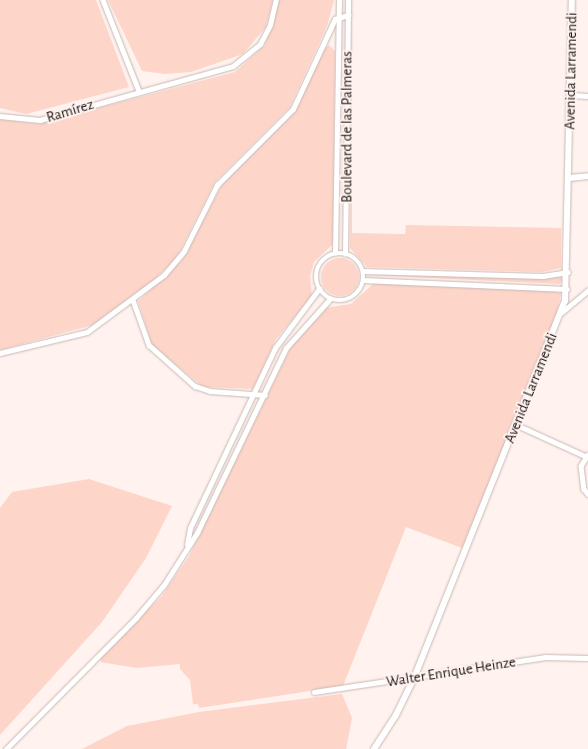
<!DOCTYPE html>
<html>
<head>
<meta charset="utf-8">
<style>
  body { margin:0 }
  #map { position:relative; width:588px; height:749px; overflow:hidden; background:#fff2ef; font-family:"Alegreya Sans",sans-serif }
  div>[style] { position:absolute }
  .green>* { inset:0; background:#fdd5c9 }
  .round { border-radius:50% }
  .roads { filter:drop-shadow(0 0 1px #c8b9b4) drop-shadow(0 0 1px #c8b9b4) }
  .street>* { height:4.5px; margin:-2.25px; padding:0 2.25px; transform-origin:2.25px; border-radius:2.25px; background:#fff }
  .street>.ring { margin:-2.25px; padding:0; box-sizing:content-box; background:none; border:4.5px solid #fff; border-radius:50% }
  .secondary>* { height:6px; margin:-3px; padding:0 3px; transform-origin:3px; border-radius:3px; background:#fff }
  span { translate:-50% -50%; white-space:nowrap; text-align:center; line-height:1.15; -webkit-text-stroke:4px #fff2ef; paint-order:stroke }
  .street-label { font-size:15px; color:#1b1614 }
</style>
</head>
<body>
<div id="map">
  <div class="green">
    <i style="clip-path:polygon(0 0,96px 0,129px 87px,26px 114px,0 108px)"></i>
    <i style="clip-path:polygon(108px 0,273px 0,266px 27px,243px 54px,191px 72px,165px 74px,142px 71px)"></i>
    <i style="clip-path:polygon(279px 0,334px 0,327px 26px,290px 107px,215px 182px,177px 257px,155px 279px,93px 325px,0 350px,0 119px,38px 124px,235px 72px,265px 45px)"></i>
    <i style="clip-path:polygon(352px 0,352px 233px,405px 234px,406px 225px,561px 228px,561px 268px,542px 272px,367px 267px,350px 248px)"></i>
    <i style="clip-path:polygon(329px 45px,335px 51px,333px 244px,314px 262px,310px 276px,312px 297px,276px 339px,253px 389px,203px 387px,152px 345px,138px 301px,182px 260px,223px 183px,295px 111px,324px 49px)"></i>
    <i class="round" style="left:321px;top:258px;width:38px;height:38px"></i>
    <i style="clip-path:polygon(369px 275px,561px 277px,563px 279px,559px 284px)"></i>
    <i style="clip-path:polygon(373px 284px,543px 289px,561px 293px,556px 318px,462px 548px,406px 527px,343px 686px,199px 708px,198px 704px,193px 704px,190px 680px,180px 669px,180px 664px,137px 668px,100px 662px,102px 660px,97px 659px,161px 597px,189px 556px,293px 343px,324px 308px,351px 304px)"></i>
    <i style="clip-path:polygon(89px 479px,172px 506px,146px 558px,102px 622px,0 735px,0 508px,12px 492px)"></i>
    <i style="clip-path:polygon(342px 694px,352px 718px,346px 749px,82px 749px,127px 726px,199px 712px)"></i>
  </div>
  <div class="roads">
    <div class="street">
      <i style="left:103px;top:0;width:98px;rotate:68.4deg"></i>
      <i style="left:571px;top:95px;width:17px;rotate:3deg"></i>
      <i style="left:0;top:116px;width:40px;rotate:5.7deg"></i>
      <i style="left:40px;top:120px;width:200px;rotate:-15.6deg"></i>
      <i style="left:233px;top:66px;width:35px;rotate:-39deg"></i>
      <i style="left:260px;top:44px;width:21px;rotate:-62deg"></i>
      <i style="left:270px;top:25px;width:26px;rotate:-77deg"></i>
      <i style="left:335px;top:253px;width:253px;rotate:-89.1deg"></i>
      <i class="ring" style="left:316px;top:253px;width:43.5px;height:43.5px"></i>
      <i style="left:345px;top:254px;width:254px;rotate:-89.3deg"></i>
      <i style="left:363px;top:271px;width:180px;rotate:1.6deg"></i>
      <i style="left:543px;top:276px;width:25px;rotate:-9deg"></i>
      <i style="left:363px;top:280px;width:204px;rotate:2.5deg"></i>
      <i style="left:133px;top:300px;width:48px;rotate:70.4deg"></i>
      <i style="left:149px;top:345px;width:62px;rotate:41.7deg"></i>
      <i style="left:195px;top:386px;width:16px;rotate:18deg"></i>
      <i style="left:210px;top:391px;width:55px;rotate:4.2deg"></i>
      <i style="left:561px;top:313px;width:35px;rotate:-40deg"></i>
      <i style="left:0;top:353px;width:89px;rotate:-13.6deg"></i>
      <i style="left:87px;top:332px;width:96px;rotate:-36.5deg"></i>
      <i style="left:164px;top:275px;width:31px;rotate:-50deg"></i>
      <i style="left:184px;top:251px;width:74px;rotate:-63.4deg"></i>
      <i style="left:217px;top:185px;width:107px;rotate:-45deg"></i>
      <i style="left:293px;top:109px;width:99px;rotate:-65deg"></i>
      <i style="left:335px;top:19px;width:14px;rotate:-17deg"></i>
      <i style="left:517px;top:425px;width:75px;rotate:24.5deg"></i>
      <i style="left:588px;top:455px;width:13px;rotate:122deg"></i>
      <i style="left:581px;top:466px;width:23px;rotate:83deg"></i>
      <i style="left:584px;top:489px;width:6px;rotate:51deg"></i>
      <i style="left:187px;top:545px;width:17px;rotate:-80deg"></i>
      <i style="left:190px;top:528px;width:199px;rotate:-64.7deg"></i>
      <i style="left:275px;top:348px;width:74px;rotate:-53.3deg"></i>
      <i style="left:314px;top:692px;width:234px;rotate:-8.6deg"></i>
      <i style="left:545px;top:657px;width:43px;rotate:1.3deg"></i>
      <i style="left:6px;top:749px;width:185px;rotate:-45.2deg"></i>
      <i style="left:136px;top:618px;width:43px;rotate:-49.7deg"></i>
      <i style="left:164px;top:585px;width:62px;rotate:-57.6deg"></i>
      <i style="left:197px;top:533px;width:205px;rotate:-64.3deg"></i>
      <i style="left:286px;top:348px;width:66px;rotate:-48.1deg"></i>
    </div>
    <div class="secondary">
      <i style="left:570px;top:178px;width:18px;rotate:-6deg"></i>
      <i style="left:374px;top:749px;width:40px;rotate:-57.1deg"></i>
      <i style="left:396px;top:715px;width:41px;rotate:-64.1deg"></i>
      <i style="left:414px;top:678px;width:406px;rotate:-68.2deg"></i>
      <i style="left:565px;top:301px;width:301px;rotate:-88.7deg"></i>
    </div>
  </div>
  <div class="street-label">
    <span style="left:571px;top:71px;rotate:-89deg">Avenida Larramendi</span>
    <span style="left:70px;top:111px;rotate:-17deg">Ramírez</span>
    <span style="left:347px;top:127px;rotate:-90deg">Boulevard de las Palmeras</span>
    <span style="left:531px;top:388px;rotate:-68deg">Avenida Larramendi</span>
    <span style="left:451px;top:672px;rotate:-9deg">Walter Enrique Heinze</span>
  </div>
</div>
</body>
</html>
